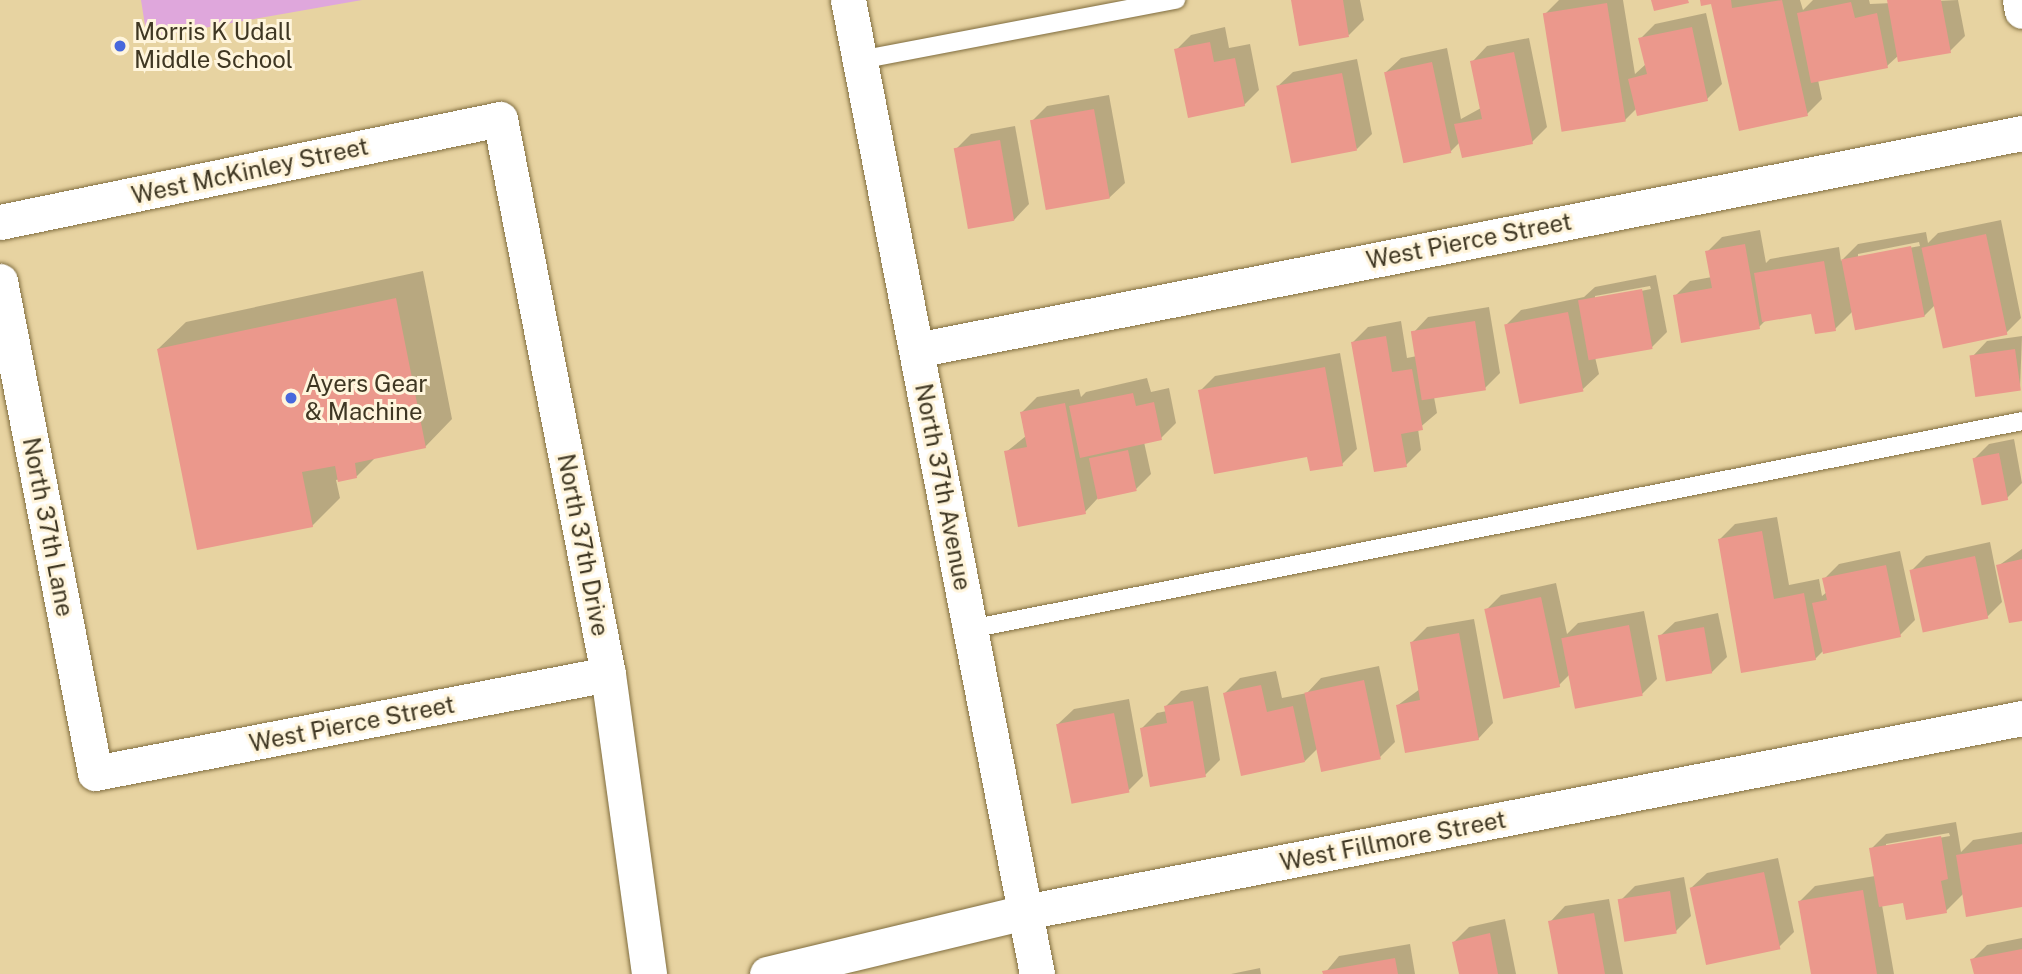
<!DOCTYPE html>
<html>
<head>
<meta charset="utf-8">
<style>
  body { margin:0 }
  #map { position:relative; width:2022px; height:974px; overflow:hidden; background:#e7d3a1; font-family:"Public Sans",sans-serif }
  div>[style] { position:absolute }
  .green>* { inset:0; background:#dfa7dc }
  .shadow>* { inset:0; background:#0003 }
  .building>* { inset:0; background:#eb988c; transform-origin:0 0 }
  .roads { filter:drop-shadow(0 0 2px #806d3f) drop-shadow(0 0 2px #806d3f) }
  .service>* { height:18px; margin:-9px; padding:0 9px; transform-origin:9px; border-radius:9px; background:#fff }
  .minor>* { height:35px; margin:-17.5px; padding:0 17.5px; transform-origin:17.5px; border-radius:17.5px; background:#fff }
  .dots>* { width:19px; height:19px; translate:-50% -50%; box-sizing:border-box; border:4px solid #fff5dc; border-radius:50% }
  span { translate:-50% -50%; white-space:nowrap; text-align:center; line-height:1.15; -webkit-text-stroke:6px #fff5dc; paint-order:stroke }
  .poi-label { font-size:24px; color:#3f3723 }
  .left { translate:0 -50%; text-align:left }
  .street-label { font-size:24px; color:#3f3723 }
</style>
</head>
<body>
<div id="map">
  <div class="green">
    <i style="clip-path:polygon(141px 0,362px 0,147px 38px)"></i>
  </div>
  <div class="shadow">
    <i style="clip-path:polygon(1292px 0,1360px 0,1364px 20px,1349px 35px)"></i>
    <i style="clip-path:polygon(1559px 0,1623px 0,1635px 74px,1646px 64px,1640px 39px,1655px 24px,1706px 13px,1722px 84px,1707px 99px,1637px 108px,1625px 120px,1545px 14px)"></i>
    <i style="clip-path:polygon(1702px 0,1800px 0,1803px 10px,1813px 0,1869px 0,1870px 4px,1958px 0,1965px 36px,1950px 51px,1899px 55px,1887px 66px,1818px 80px,1822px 99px,1807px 114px,1712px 2px)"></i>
    <i style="clip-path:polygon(1225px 27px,1229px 48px,1250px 44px,1259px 90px,1244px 105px,1176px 50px,1191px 35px)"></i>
    <i style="clip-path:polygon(1529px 38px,1547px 127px,1532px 142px,1460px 142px,1450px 152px,1385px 73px,1401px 58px,1447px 48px,1461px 119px,1481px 108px,1472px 62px,1487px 46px)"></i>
    <i style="clip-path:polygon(1357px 59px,1372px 134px,1357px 149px,1277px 87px,1293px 72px)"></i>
    <i style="clip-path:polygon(1109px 95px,1125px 183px,1109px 198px,1032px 121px,1047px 106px)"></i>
    <i style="clip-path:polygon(1015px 126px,1029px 204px,1014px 220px,956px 149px,971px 134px)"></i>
    <i style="clip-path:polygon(evenodd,2001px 220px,2021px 318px,2006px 333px,1934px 306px,1924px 316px,1853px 311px,1835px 329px,1813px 312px,1767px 319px,1759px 327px,1675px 296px,1690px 281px,1712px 277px,1707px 252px,1722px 237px,1760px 230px,1766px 263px,1770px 259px,1839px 247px,1841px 261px,1858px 244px,1926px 232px,1928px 243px,1938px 233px,2001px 220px,1919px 242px,1920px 246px,1858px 257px,1858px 254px,1919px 242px)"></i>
    <i style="clip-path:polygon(423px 271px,452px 419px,425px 447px,376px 457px,357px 476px,336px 480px,340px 498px,312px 526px,158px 349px,186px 322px)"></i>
    <i style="clip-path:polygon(evenodd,1656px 275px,1667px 332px,1652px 347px,1595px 357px,1599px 374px,1583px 389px,1506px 325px,1521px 310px,1584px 297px,1595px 287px,1656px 275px,1650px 286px,1651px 289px,1595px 300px,1595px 296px,1650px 286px)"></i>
    <i style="clip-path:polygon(1489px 307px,1500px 373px,1485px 388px,1434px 397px,1437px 413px,1418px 429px,1421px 450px,1406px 465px,1353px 342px,1368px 327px,1401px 321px,1407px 358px,1417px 356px,1413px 333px,1428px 317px)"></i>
    <i style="clip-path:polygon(2022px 336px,2020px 389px,1972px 357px,1987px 341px)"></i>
    <i style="clip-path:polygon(1340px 353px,1357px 449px,1342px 464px,1309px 455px,1200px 391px,1215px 376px)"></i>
    <i style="clip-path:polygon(1147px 378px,1151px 392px,1169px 388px,1176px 423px,1161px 438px,1144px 442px,1151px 474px,1136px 489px,1098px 498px,1085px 512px,1006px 452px,1026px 436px,1022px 412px,1037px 397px,1079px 389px,1081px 397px,1086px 392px)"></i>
    <i style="clip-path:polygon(2014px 439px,2022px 483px,2007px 498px,1974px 459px,1989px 444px)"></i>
    <i style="clip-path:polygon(1777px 517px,1789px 585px,1819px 579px,1822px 596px,1827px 592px,1824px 579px,1839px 564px,1900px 551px,1915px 620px,1900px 635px,1824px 650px,1815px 659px,1720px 539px,1735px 524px)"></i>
    <i style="clip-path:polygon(1990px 542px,2002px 602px,1987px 617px,1911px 571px,1926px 556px)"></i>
    <i style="clip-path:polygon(2022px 549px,2022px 619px,1998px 566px)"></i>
    <i style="clip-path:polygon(1556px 583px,1567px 634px,1578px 623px,1644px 611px,1657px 679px,1642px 694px,1570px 674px,1559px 685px,1486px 610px,1501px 595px)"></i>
    <i style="clip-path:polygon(1718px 613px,1727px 657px,1712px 672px,1659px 637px,1675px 622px)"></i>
    <i style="clip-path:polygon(1474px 619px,1493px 723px,1478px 739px,1398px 705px,1420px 689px,1412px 642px,1427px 627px)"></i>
    <i style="clip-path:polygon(1379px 666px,1395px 742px,1380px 757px,1319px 747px,1305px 761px,1225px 693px,1240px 678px,1276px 671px,1282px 698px,1307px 693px,1321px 678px)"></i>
    <i style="clip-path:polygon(1208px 686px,1220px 760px,1205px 775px,1142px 728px,1157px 713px,1167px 711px,1166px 706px,1181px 691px)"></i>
    <i style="clip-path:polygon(1129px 699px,1143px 776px,1128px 791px,1058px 724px,1074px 709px)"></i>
    <i style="clip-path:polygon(evenodd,1956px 822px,1961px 852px,1973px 840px,2022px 832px,2022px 906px,1964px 893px,1946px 911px,1905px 901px,1882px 905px,1894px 974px,1813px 974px,1800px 901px,1815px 886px,1875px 876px,1871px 849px,1886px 834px,1956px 822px,1949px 833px,1950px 836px,1886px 847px,1886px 844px,1949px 833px)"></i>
    <i style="clip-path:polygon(1778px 858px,1794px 932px,1779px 947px,1691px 888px,1707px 873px)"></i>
    <i style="clip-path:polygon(1684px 877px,1691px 916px,1676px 931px,1620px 901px,1635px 886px)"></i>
    <i style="clip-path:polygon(1609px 899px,1623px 974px,1560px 974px,1550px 922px,1565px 906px)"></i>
    <i style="clip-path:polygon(1505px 919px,1516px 974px,1461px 974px,1454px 942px,1469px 927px)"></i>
    <i style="clip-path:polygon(2022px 938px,2022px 974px,1975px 974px,1972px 960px,1987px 945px)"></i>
    <i style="clip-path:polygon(1410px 944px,1415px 974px,1324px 974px,1339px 956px)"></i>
    <i style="clip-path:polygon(1260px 968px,1261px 974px,1231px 974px)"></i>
  </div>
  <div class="building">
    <i style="clip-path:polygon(1291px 0,1343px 0,1349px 37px,1299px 46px)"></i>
    <i style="clip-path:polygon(1651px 0,1688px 0,1689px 3px,1654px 11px)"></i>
    <i style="clip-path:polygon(1700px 0,1731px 0,1732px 8px,1782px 0,1808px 116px,1739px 131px,1711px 4px,1701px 6px)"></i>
    <i style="clip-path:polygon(1887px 0,1941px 0,1951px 53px,1898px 62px)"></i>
    <i style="clip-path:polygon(1851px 2px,1855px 18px,1877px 13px,1888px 68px,1811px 83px,1797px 13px)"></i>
    <i style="left:1607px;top:3px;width:120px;height:65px;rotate:81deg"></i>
    <i style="clip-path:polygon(1692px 27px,1708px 101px,1637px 116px,1628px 79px,1647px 74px,1638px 38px)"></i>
    <i style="clip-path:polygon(1210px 42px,1214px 62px,1235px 58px,1245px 106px,1188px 118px,1174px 49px)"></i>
    <i style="clip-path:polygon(1514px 52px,1533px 144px,1462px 158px,1454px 124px,1482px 119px,1470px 61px)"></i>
    <i style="left:1432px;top:62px;width:93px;height:49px;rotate:78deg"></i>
    <i style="left:1342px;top:73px;width:79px;height:67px;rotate:79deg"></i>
    <i style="left:1094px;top:109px;width:91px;height:65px;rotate:80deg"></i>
    <i style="left:1000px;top:140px;width:82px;height:47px;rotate:80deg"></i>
    <i style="left:1986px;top:234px;width:103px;height:66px;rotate:78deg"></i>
    <i style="clip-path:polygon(1745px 244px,1760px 329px,1681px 343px,1673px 295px,1712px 288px,1705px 251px)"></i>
    <i style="left:1911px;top:246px;width:72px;height:71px;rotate:79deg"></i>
    <i style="clip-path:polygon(1824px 261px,1836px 331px,1815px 334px,1811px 314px,1762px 322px,1754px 273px)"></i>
    <i style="left:1642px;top:289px;width:61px;height:65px;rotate:80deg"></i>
    <i style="clip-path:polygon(396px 298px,426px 448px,355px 463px,357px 478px,338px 482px,335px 466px,302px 472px,313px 527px,197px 550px,157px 349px)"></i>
    <i style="left:1568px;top:312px;width:81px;height:65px;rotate:79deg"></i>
    <i style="left:1475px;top:321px;width:70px;height:65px;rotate:81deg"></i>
    <i style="clip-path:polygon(1386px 336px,1392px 372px,1412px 369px,1423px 430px,1401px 434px,1407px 467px,1374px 472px,1351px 342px)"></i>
    <i style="left:2015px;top:349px;width:42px;height:46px;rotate:82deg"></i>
    <i style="clip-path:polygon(1325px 367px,1343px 466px,1310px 471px,1307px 457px,1214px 474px,1198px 390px)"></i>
    <i style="clip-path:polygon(1133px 393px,1136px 406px,1154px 402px,1162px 440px,1080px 458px,1069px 406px)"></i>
    <i style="clip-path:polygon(1065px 403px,1086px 514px,1018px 527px,1004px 451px,1027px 447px,1020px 412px)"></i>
    <i style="left:1128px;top:450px;width:42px;height:40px;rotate:78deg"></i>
    <i style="left:1999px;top:453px;width:48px;height:27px;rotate:79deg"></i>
    <i style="clip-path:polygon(1762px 531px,1774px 599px,1804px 593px,1816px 660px,1741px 673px,1718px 539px)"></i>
    <i style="left:1975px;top:556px;width:64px;height:67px;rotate:78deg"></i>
    <i style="clip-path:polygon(2022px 559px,2022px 621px,2009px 623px,1996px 565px)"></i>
    <i style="clip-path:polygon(1886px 565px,1901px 637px,1823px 654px,1812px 603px,1827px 600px,1822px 578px)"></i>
    <i style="left:1541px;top:597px;width:92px;height:58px;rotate:78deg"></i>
    <i style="left:1629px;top:625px;width:72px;height:69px;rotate:79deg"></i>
    <i style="left:1704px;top:627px;width:47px;height:47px;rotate:80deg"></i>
    <i style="clip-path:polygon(1459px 633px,1479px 740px,1405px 753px,1396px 705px,1420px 700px,1410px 642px)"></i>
    <i style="left:1364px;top:680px;width:81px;height:61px;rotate:78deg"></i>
    <i style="clip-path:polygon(1261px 685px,1267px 712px,1293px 706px,1305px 762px,1241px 776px,1223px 693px)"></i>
    <i style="clip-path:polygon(1193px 701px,1206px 777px,1150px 787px,1140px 728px,1167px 723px,1164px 706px)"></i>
    <i style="left:1114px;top:713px;width:81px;height:59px;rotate:79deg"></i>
    <i style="clip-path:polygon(1941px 836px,1948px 879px,1941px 881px,1947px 913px,1906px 920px,1903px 903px,1879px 907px,1869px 848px)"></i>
    <i style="clip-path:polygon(2022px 844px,2022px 907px,1966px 917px,1956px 855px)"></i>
    <i style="left:1764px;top:872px;width:79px;height:76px;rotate:78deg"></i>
    <i style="clip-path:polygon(1863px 890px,1877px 974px,1811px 974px,1798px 901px)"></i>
    <i style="left:1670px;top:891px;width:43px;height:53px;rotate:81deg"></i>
    <i style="clip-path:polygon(1594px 913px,1605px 974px,1558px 974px,1548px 921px)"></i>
    <i style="clip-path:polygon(1490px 933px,1498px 974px,1459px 974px,1452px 942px)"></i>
    <i style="clip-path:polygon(2022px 949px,2022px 974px,1974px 974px,1970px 959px)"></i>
    <i style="clip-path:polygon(1395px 958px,1398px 974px,1323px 974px,1322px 971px)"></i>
  </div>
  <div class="roads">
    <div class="service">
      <i style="left:860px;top:60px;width:322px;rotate:-10.8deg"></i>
      <i style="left:970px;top:629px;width:1072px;rotate:-11.18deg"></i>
    </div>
    <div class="minor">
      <i style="left:848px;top:0;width:992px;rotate:79.02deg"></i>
      <i style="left:2020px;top:0;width:11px;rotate:80deg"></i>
      <i style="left:0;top:222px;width:510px;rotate:-11.64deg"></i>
      <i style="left:500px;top:119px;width:565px;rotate:78.99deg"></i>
      <i style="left:608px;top:674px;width:303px;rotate:82.2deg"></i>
      <i style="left:0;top:281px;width:501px;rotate:79.07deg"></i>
      <i style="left:95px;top:773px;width:522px;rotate:-10.92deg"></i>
      <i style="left:916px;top:350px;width:1127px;rotate:-11.1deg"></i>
      <i style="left:767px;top:974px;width:265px;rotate:-13.5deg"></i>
      <i style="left:1025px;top:912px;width:1016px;rotate:-11.01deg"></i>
    </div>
  </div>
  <div class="dots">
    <i style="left:120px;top:46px;background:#4868dc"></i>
    <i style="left:291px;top:398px;background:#4868dc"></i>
  </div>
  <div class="poi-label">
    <span class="left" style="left:134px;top:46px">Morris K Udall<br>Middle School</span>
    <span class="left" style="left:305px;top:398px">Ayers Gear<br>&amp; Machine</span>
  </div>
  <div class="street-label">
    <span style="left:250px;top:171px;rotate:-12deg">West McKinley Street</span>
    <span style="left:1469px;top:241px;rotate:-11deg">West Pierce Street</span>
    <span style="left:943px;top:487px;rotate:79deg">North 37th Avenue</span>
    <span style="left:48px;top:527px;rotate:79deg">North 37th Lane</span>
    <span style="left:583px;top:545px;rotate:79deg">North 37th Drive</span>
    <span style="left:352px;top:724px;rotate:-11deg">West Pierce Street</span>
    <span style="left:1393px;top:841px;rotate:-11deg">West Fillmore Street</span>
  </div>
</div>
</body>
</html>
